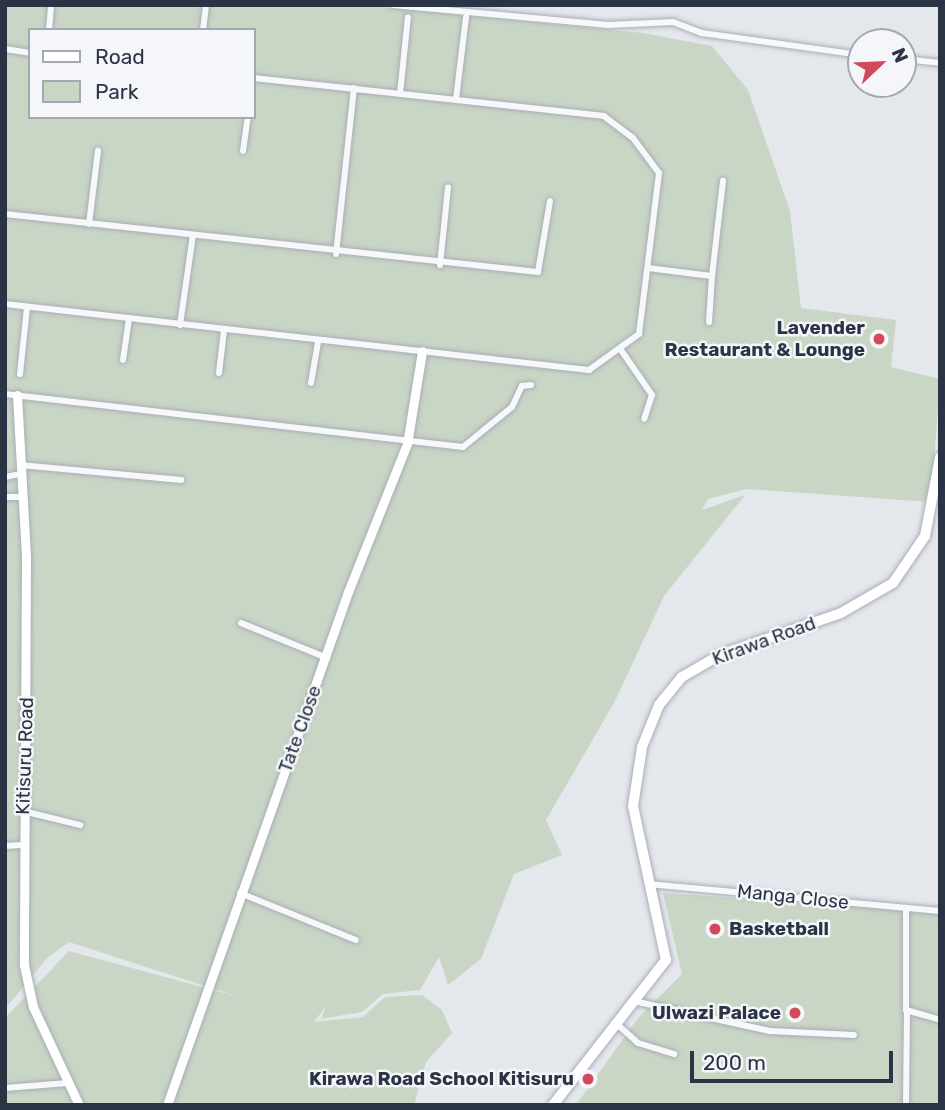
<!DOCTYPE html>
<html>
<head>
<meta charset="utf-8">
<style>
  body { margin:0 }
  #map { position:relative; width:945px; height:1110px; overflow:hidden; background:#e4e7ec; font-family:Rubik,sans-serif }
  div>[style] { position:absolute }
  .green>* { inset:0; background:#c9d6c5 }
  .roads { filter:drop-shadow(0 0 2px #a9aeb7) drop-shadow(0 0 2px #a9aeb7) }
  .street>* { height:6px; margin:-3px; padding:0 3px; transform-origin:3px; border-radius:3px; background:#f7f8fa }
  .secondary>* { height:9px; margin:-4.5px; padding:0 4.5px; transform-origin:4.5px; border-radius:4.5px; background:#fff }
  .primary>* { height:10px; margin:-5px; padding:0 5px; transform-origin:5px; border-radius:5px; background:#fff }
  .dots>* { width:19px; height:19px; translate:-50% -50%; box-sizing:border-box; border:4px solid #f4f6f9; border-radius:50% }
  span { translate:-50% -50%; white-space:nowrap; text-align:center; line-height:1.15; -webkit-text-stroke:5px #f4f6f9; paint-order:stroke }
  .poi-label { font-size:19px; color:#2b3445; font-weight:700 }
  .right { translate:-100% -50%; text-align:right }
  .left { translate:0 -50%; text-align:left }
  .street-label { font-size:19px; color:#2b3445 }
  .frame { position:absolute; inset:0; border:7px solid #2b3445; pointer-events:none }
  .legend { position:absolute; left:28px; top:28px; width:228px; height:91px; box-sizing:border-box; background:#f4f6f9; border:2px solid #a4a8b1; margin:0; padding:9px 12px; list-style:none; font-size:21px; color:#2b3445 }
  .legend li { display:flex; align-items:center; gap:14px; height:35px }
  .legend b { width:35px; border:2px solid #a4a8b1 }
  .north { position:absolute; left:847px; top:28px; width:70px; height:70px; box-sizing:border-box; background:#f4f6f9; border:2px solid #a4a8b1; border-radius:50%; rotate:67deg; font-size:19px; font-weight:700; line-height:28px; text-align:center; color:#2b3445 }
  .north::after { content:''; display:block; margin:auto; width:24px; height:32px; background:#d1495b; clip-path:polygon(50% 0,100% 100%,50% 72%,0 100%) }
  .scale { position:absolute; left:690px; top:1051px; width:203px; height:32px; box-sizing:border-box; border:4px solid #2b3445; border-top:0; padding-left:9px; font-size:21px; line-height:24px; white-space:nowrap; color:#2b3445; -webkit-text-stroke:5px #f4f6f9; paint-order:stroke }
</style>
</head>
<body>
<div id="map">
  <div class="green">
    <i style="clip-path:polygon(evenodd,5px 5px,363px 5px,643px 33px,712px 46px,748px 90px,790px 211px,801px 308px,896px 320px,891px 367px,940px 379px,931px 502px,746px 489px,708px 499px,702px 510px,745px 495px,664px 596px,615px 701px,546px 820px,562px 855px,514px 874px,481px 959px,448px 985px,439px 957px,420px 990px,383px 994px,362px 1012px,321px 1019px,326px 1006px,314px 1022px,363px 1017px,385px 997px,422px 995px,442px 1010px,452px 1033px,426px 1062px,414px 1105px,5px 1105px,5px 1018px,69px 951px,239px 997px,69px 942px,47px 958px,5px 1009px,5px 5px,30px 30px,254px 30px,254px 117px,30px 117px,30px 30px)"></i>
    <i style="clip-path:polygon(663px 893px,940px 912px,940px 1105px,576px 1105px,638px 1018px,682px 974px)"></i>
  </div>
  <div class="roads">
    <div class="street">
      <i style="left:393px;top:5px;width:216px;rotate:5.3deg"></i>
      <i style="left:608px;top:25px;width:65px;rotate:-2.6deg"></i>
      <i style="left:673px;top:22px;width:31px;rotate:21deg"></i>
      <i style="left:702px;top:33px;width:161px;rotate:7.9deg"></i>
      <i style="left:49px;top:30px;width:25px;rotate:-85deg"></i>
      <i style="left:203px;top:30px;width:25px;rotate:-83deg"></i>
      <i style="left:5px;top:49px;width:25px;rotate:9deg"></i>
      <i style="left:903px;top:59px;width:37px;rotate:6deg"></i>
      <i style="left:400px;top:94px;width:77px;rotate:-84.1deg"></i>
      <i style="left:456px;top:99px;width:83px;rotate:-83deg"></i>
      <i style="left:243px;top:151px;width:34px;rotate:-82deg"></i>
      <i style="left:5px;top:214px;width:536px;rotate:6.21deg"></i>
      <i style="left:538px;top:272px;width:72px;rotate:-80.4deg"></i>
      <i style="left:89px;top:224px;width:74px;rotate:-83deg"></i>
      <i style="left:336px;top:254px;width:167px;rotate:-83.8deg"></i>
      <i style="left:440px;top:265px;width:78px;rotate:-84.1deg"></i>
      <i style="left:648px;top:268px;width:64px;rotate:7.1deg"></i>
      <i style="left:712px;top:276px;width:96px;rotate:-83.4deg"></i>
      <i style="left:5px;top:304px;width:588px;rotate:6.45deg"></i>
      <i style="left:589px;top:370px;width:62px;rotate:-35.8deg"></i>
      <i style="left:639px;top:334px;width:162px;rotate:-82.9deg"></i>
      <i style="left:659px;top:173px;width:44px;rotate:-126.6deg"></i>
      <i style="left:633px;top:138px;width:36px;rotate:-143deg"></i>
      <i style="left:604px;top:116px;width:352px;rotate:-173.8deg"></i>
      <i style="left:709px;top:322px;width:46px;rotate:-86.3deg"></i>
      <i style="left:180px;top:325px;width:91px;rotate:-81.8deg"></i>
      <i style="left:621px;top:350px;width:55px;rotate:55.4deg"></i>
      <i style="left:652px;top:395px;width:25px;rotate:108deg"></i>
      <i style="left:123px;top:360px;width:41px;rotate:-81.7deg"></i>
      <i style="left:219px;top:373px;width:43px;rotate:-83.4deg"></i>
      <i style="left:20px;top:374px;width:67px;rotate:-84deg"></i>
      <i style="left:311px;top:383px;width:42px;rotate:-80.3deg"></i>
      <i style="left:5px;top:394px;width:461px;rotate:6.6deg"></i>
      <i style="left:463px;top:447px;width:63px;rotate:-39.2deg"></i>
      <i style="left:512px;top:407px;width:23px;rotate:-65deg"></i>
      <i style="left:522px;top:386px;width:9px;rotate:-6deg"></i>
      <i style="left:20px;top:465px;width:162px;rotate:5.3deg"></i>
      <i style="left:5px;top:477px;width:15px;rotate:-11deg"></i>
      <i style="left:5px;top:497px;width:16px"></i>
      <i style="left:241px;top:623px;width:93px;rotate:22.1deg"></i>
      <i style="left:23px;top:811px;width:59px;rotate:13.8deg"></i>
      <i style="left:5px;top:846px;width:17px;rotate:-3deg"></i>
      <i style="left:648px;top:884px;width:293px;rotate:5.3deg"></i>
      <i style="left:240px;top:893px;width:125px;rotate:22.1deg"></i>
      <i style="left:906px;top:909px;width:101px;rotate:90deg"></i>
      <i style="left:906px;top:1010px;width:35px;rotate:16deg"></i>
      <i style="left:638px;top:1002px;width:135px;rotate:12.4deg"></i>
      <i style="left:770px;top:1031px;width:84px;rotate:2.7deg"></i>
      <i style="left:618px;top:1025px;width:27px;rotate:42deg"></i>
      <i style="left:638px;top:1043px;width:38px;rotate:17deg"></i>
      <i style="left:5px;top:1088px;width:63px;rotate:-4.5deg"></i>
      <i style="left:906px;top:1105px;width:93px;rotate:-89.4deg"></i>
    </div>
    <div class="secondary">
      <i style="left:17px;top:395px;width:163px;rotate:86.8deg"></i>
      <i style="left:26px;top:558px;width:407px;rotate:90.3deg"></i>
      <i style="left:24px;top:965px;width:43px;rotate:77.9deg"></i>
      <i style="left:33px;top:1007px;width:108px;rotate:64.9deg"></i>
      <i style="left:167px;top:1105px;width:544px;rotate:-70.57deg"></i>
      <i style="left:348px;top:592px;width:159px;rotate:-68.3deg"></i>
      <i style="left:407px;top:444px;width:94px;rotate:-80.8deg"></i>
    </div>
    <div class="primary">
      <i style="left:553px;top:1105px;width:184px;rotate:-52.1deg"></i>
      <i style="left:666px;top:960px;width:157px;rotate:-102.1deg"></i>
      <i style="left:633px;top:806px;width:60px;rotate:-81.3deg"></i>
      <i style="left:642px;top:747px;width:45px;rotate:-68deg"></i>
      <i style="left:659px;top:705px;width:36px;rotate:-51deg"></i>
      <i style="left:682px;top:677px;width:44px;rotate:-30.1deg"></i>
      <i style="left:720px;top:655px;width:128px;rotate:-19.1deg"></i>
      <i style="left:841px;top:613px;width:60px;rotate:-30deg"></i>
      <i style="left:893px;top:583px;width:57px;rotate:-55.8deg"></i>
      <i style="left:925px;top:536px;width:80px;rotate:-79.2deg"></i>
    </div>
  </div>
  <div class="dots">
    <i style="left:879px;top:339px;background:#d1495b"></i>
    <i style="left:715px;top:929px;background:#d1495b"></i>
    <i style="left:795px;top:1013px;background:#d1495b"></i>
    <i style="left:588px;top:1079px;background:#d1495b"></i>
  </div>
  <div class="poi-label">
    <span class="right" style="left:865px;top:339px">Lavender<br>Restaurant &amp; Lounge</span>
    <span class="left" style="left:729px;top:929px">Basketball</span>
    <span class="right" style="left:781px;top:1013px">Ulwazi Palace</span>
    <span class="right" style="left:574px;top:1079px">Kirawa Road School Kitisuru</span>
  </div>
  <div class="street-label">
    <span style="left:764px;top:641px;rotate:-20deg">Kirawa Road</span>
    <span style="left:300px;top:729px;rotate:-70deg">Tate Close</span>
    <span style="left:25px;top:756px;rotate:-88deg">Kitisuru Road</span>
    <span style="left:793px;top:897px;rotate:6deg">Manga Close</span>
  </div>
  <div class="frame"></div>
  <ul class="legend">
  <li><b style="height:9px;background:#fff"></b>Road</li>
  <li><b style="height:19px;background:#c9d6c5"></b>Park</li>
  </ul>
  <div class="north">N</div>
  <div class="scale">200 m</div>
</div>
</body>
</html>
